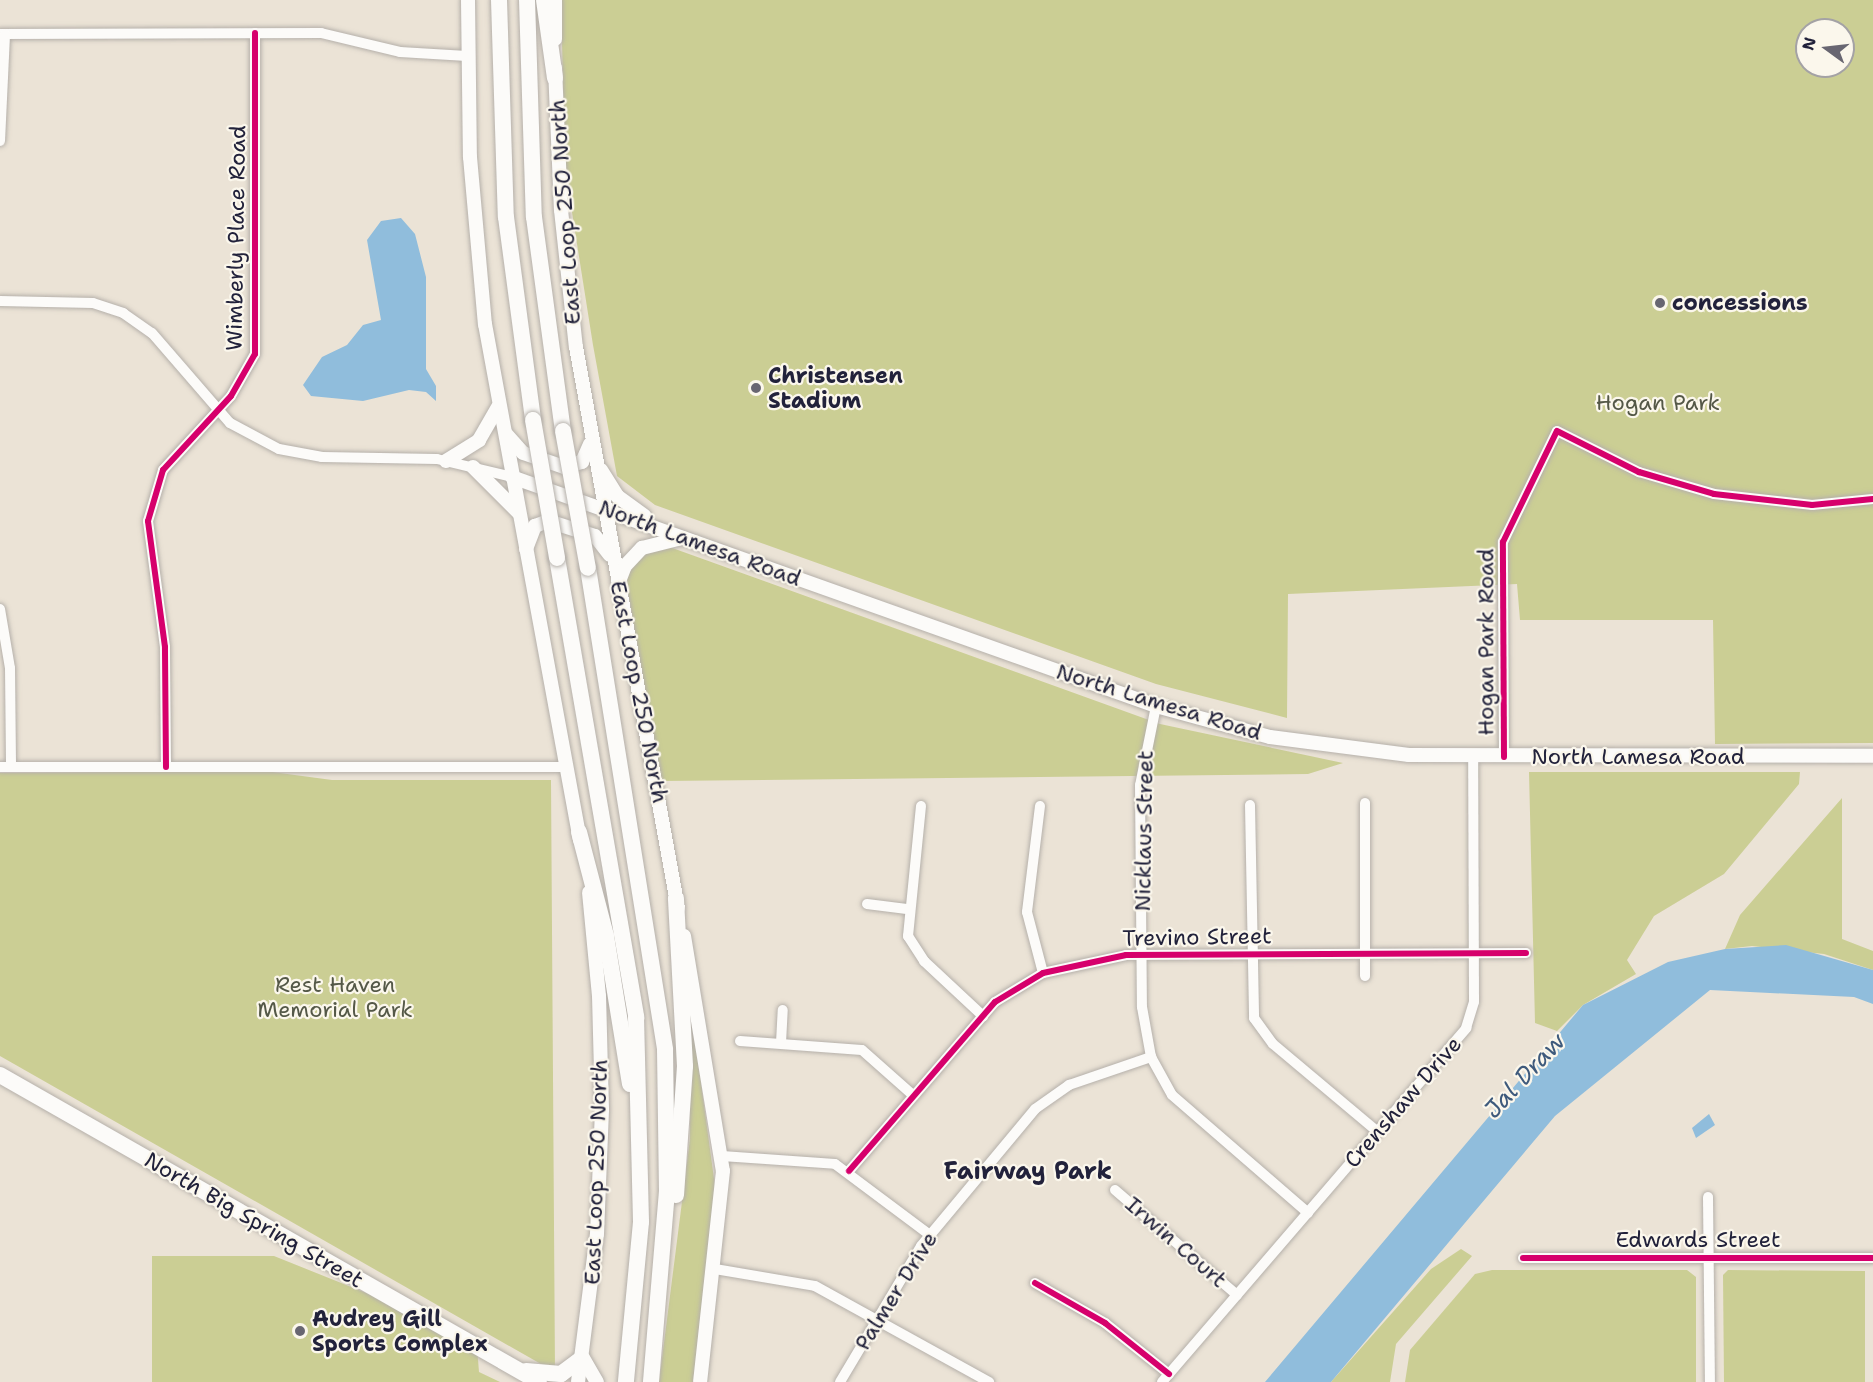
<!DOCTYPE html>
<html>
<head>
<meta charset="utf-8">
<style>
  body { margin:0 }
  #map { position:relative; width:1873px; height:1382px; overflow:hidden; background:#ebe3d6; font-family:"Shantell Sans",sans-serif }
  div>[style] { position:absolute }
  .green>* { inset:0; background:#cbce94 }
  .water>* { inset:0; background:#90bddc }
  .roads { filter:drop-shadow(0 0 2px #b5b0aa) drop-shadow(0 0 2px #b5b0aa) }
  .minor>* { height:10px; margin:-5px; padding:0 5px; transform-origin:5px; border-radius:5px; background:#fcfbf9 }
  .major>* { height:14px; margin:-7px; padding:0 7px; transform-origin:7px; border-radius:7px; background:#fcfbf9 }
  .highway>* { height:16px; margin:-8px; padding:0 8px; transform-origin:8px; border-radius:8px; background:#fcfbf9 }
  .bridges { filter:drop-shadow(0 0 2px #b5b0aa) drop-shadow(0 0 2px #b5b0aa) }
  .highway-bridge>* { height:16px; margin:-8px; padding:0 8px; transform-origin:8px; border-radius:8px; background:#fcfbf9 }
  .cycleway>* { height:6px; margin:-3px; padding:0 3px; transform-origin:3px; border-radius:3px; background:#d6006c }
  .dots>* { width:16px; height:16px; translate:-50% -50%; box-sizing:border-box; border:3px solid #fbf7ec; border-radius:50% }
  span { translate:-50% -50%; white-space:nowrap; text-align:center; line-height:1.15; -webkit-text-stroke:4.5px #fbf7ec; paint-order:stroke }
  .street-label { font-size:22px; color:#22223b }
  .poi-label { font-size:22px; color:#22223b; font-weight:700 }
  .left { translate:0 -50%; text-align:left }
  .park-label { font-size:22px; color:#545847 }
  .water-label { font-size:24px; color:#3e5a7c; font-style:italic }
  .neighbourhood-label { font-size:24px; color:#22223b; font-weight:700 }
  .north { position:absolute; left:1795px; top:18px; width:60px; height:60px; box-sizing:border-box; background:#fbf7ec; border:2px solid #a4a2a5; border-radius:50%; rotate:285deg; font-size:16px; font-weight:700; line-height:24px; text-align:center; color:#22223b }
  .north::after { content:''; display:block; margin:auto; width:21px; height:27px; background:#686671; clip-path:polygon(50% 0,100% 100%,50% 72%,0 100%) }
</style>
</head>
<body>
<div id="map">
  <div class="green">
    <i style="clip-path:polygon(evenodd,561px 0,1873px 0,1873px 743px,1715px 744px,1713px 620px,1520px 620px,1517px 584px,1288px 594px,1287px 718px,1156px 684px,655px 505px,617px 476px,593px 345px,565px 168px,561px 0,1807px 30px,1843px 30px,1843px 66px,1807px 66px,1807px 30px)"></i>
    <i style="clip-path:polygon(664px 545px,1160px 724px,1343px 763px,1308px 774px,661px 781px,626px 580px,636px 558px)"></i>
    <i style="clip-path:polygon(265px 771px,332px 780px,551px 780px,555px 1372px,0 1056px,0 773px)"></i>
    <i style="clip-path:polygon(1529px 772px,1800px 772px,1799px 784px,1724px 874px,1654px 916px,1627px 960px,1636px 974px,1583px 1005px,1557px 1031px,1535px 1023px)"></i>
    <i style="clip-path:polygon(1842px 798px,1842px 939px,1873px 951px,1873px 970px,1824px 954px,1752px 946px,1725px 949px,1740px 915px)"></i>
    <i style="clip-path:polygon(690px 1002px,715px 1186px,693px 1382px,659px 1382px,690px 1139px)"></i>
    <i style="clip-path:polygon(1461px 1249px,1472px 1256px,1396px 1344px,1390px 1382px,1331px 1382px,1431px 1269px)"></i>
    <i style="clip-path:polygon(152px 1256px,274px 1256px,421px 1315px,477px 1347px,479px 1372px,500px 1382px,152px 1382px)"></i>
    <i style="clip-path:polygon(1492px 1270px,1687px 1270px,1696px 1277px,1696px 1382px,1405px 1382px,1410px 1350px,1475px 1274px)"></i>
    <i style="clip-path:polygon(1728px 1270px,1865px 1271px,1865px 1382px,1724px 1382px,1723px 1275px)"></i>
  </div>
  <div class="water">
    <i style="clip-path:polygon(401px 218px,415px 234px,426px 277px,426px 369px,436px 386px,436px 401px,426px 392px,409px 390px,363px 401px,311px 396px,303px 385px,322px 357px,347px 345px,363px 325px,381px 320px,367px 240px,381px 221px)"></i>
    <i style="clip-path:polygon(1786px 945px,1873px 970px,1873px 1004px,1854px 997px,1710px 990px,1555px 1116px,1331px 1382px,1265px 1382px,1583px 1005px,1668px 962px,1725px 949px)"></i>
    <i style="clip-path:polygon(1709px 1114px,1715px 1125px,1696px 1138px,1692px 1128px)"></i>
  </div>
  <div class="roads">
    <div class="minor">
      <i style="left:0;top:34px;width:321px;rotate:-0.2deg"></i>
      <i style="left:321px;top:33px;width:81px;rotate:13.5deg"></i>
      <i style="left:400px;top:52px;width:67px;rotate:3.4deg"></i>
      <i style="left:0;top:141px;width:107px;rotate:-87.3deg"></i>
      <i style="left:0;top:301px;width:93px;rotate:1.2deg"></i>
      <i style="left:93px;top:303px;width:32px;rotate:18deg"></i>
      <i style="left:123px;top:313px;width:35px;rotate:35deg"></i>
      <i style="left:152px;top:333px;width:119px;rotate:49.1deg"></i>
      <i style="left:230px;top:423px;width:55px;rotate:28deg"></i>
      <i style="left:279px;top:449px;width:44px;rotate:10.5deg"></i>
      <i style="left:322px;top:457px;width:115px;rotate:1deg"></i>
      <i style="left:437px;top:459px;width:77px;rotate:13.5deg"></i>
      <i style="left:0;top:609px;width:60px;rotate:80.4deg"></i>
      <i style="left:10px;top:668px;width:99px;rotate:89.4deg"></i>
      <i style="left:1156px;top:706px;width:81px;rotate:101.4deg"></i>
      <i style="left:1140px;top:785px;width:222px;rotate:89.5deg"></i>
      <i style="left:1142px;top:1007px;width:51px;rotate:79.8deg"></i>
      <i style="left:1151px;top:1057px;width:43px;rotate:61.1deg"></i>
      <i style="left:1172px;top:1095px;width:180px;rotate:40.9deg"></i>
      <i style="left:1504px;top:757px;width:215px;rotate:-90.3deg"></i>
      <i style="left:1503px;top:542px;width:123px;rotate:-64.1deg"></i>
      <i style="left:1557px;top:431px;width:92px;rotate:26.6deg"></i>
      <i style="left:1639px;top:472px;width:78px;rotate:16.3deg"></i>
      <i style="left:1714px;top:494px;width:99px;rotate:6.4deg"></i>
      <i style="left:1812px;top:505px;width:61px;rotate:-5.6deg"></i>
      <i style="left:0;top:767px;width:568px"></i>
      <i style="left:166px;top:767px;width:120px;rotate:-90.5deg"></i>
      <i style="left:165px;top:647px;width:127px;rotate:-97.7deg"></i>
      <i style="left:148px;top:521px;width:53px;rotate:-73.6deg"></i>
      <i style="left:163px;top:470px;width:100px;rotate:-47.4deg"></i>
      <i style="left:231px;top:396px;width:48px;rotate:-60.3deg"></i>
      <i style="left:255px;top:354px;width:321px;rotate:-90deg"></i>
      <i style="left:1365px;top:803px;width:173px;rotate:90deg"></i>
      <i style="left:1250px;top:805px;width:213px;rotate:88.9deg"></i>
      <i style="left:1254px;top:1018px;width:32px;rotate:54deg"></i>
      <i style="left:1273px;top:1044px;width:137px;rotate:40deg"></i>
      <i style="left:921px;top:806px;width:131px;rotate:95.7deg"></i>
      <i style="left:908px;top:936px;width:30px;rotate:57deg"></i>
      <i style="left:924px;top:961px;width:81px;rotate:43deg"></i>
      <i style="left:1040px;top:806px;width:107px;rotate:97deg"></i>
      <i style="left:1027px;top:912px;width:63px;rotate:75.3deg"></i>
      <i style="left:867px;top:904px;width:40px;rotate:7.1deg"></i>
      <i style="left:740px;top:1041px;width:122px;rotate:4.2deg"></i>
      <i style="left:862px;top:1050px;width:69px;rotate:41.5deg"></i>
      <i style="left:781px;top:1043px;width:33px;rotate:-87deg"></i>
      <i style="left:722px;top:1156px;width:113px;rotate:4deg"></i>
      <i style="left:835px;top:1164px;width:119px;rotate:36.8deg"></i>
      <i style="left:849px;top:1171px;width:223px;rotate:-49.2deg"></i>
      <i style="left:995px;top:1002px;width:56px;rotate:-31.1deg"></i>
      <i style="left:1043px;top:973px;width:85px;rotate:-12.2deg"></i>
      <i style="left:1126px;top:955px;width:400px;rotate:-0.3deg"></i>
      <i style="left:1115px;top:1190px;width:161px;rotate:40.7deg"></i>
      <i style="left:1708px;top:1197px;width:185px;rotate:89.4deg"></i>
      <i style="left:1523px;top:1258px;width:350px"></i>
      <i style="left:715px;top:1269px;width:101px;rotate:9.6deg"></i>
      <i style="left:815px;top:1286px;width:199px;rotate:28.9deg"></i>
      <i style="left:1035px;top:1283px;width:81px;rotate:29.7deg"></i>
      <i style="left:1105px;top:1323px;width:82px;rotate:38.6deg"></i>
      <i style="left:840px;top:1382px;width:158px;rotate:-59.2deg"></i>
      <i style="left:921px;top:1246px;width:178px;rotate:-50.2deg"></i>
      <i style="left:1035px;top:1109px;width:42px;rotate:-35.2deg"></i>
      <i style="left:1069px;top:1085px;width:87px;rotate:-18.9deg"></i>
      <i style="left:1162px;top:1382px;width:467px;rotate:-49.3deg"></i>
      <i style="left:1466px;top:1028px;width:27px;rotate:-73deg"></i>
      <i style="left:1474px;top:1002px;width:245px;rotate:-90.2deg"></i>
    </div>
    <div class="major">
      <i style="left:468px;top:0;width:157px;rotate:89.3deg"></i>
      <i style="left:470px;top:157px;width:168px;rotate:84.9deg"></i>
      <i style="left:485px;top:324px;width:525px;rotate:79.57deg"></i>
      <i style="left:555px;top:39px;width:39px;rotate:-90deg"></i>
      <i style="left:555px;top:68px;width:142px;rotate:87.6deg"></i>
      <i style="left:561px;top:210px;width:138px;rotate:83.8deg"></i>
      <i style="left:576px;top:347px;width:570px;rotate:79.7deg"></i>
      <i style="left:506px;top:434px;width:25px;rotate:48deg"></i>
      <i style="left:523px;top:453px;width:43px;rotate:18.9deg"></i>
      <i style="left:564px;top:467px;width:19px;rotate:-16deg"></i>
      <i style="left:582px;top:462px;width:20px;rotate:-66deg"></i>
      <i style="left:446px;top:461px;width:39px;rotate:-32deg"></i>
      <i style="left:479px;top:440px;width:38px;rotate:-60deg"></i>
      <i style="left:473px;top:467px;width:64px;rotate:45deg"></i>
      <i style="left:601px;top:470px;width:31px;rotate:58deg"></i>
      <i style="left:617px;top:496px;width:34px;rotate:36deg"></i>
      <i style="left:512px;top:477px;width:684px;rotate:19.57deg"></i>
      <i style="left:1156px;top:706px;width:118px;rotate:15.2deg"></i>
      <i style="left:1270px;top:737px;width:140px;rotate:7.4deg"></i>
      <i style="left:1409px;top:755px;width:464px;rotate:0.1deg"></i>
      <i style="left:526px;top:549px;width:25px;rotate:-69deg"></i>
      <i style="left:535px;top:526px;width:14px;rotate:-21deg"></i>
      <i style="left:548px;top:521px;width:49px;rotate:17.7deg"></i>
      <i style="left:595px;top:536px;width:24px;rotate:52deg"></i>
      <i style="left:618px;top:584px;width:19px;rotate:-69deg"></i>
      <i style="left:625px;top:566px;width:25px;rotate:-47deg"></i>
      <i style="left:642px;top:548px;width:41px;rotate:-14deg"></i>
      <i style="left:684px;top:936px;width:238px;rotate:80.6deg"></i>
      <i style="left:723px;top:1171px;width:212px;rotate:96.2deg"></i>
      <i style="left:583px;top:1358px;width:28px;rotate:60deg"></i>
      <i style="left:578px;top:1382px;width:149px;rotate:-82.7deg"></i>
      <i style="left:597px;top:1234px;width:124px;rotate:-87.7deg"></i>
      <i style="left:602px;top:1110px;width:114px;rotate:-91.5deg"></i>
      <i style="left:599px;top:996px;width:104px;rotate:-95.5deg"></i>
    </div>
    <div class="highway">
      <i style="left:499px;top:0;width:217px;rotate:88.2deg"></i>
      <i style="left:506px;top:217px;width:205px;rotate:82.4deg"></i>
      <i style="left:527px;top:0;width:217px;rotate:88.2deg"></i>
      <i style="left:534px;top:217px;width:216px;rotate:82.3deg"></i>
      <i style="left:544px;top:0;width:79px;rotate:82deg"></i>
      <i style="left:557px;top:558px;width:466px;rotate:80.2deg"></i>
      <i style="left:636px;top:1017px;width:205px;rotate:88.6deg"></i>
      <i style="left:641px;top:1222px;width:161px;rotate:95.4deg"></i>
      <i style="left:588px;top:568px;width:488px;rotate:80.9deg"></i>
      <i style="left:665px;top:1050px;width:141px;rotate:89.2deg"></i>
      <i style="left:667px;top:1191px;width:192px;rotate:94.8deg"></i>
      <i style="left:579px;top:832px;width:107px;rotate:75.4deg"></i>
      <i style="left:606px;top:936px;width:150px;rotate:80.8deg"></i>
      <i style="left:0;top:1075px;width:620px;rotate:29.66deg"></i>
      <i style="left:676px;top:1195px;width:129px;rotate:-86deg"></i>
      <i style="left:685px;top:1066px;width:168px;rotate:-93.1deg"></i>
      <i style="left:526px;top:1371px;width:35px;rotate:5deg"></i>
      <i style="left:561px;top:1374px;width:26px;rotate:-37deg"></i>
    </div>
  </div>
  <div class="bridges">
    <div class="highway-bridge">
      <i style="left:533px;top:420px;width:140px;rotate:80.1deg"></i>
      <i style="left:563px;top:431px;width:139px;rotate:79.7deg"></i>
    </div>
  </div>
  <div class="cycleway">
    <i style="left:1504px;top:757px;width:215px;rotate:-90.3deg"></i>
    <i style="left:1503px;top:542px;width:123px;rotate:-64.1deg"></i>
    <i style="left:1557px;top:431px;width:92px;rotate:26.6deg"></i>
    <i style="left:1639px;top:472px;width:78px;rotate:16.3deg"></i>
    <i style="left:1714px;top:494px;width:99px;rotate:6.4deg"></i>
    <i style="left:1812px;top:505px;width:61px;rotate:-5.6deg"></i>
    <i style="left:166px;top:767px;width:120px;rotate:-90.5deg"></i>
    <i style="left:165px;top:647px;width:127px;rotate:-97.7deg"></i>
    <i style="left:148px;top:521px;width:53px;rotate:-73.6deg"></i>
    <i style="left:163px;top:470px;width:100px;rotate:-47.4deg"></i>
    <i style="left:231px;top:396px;width:48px;rotate:-60.3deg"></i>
    <i style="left:255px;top:354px;width:321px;rotate:-90deg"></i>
    <i style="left:849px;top:1171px;width:223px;rotate:-49.2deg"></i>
    <i style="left:995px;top:1002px;width:56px;rotate:-31.1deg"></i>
    <i style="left:1043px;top:973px;width:85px;rotate:-12.2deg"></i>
    <i style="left:1126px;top:955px;width:400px;rotate:-0.3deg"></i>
    <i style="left:1523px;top:1258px;width:350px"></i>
    <i style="left:1035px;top:1283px;width:81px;rotate:29.7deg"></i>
    <i style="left:1105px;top:1323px;width:82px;rotate:38.6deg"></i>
  </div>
  <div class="dots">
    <i style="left:1660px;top:303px;background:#686671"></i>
    <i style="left:756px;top:388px;background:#686671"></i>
    <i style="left:300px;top:1331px;background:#686671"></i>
  </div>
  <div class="street-label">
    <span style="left:565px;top:212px;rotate:-94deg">East Loop 250 North</span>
    <span style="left:236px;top:238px;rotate:-89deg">Wimberly Place Road</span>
    <span style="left:700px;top:543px;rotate:20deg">North Lamesa Road</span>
    <span style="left:1486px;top:642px;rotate:-90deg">Hogan Park Road</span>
    <span style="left:639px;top:692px;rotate:79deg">East Loop 250 North</span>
    <span style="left:1159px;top:702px;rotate:17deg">North Lamesa Road</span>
    <span style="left:1638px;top:757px">North Lamesa Road</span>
    <span style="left:1144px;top:831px;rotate:-89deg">Nicklaus Street</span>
    <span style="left:1197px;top:937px;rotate:-1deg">Trevino Street</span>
    <span style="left:1403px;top:1102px;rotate:-49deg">Crenshaw Drive</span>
    <span style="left:596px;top:1172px;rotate:-88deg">East Loop 250 North</span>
    <span style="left:254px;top:1220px;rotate:30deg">North Big Spring Street</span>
    <span style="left:1698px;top:1240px">Edwards Street</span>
    <span style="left:1176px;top:1242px;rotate:41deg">Irwin Court</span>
    <span style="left:896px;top:1291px;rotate:-58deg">Palmer Drive</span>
  </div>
  <div class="poi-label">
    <span class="left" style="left:1672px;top:303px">concessions</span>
    <span class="left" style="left:768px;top:388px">Christensen<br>Stadium</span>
    <span class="left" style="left:312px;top:1331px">Audrey Gill<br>Sports Complex</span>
  </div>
  <div class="park-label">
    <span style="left:1658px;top:403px">Hogan Park</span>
    <span style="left:335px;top:997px">Rest Haven<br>Memorial Park</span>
  </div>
  <div class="water-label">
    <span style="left:1525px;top:1076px;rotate:-47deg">Jal Draw</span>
  </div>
  <div class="neighbourhood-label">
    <span style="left:1028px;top:1172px">Fairway Park</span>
  </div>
  <div class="north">N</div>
</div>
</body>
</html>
